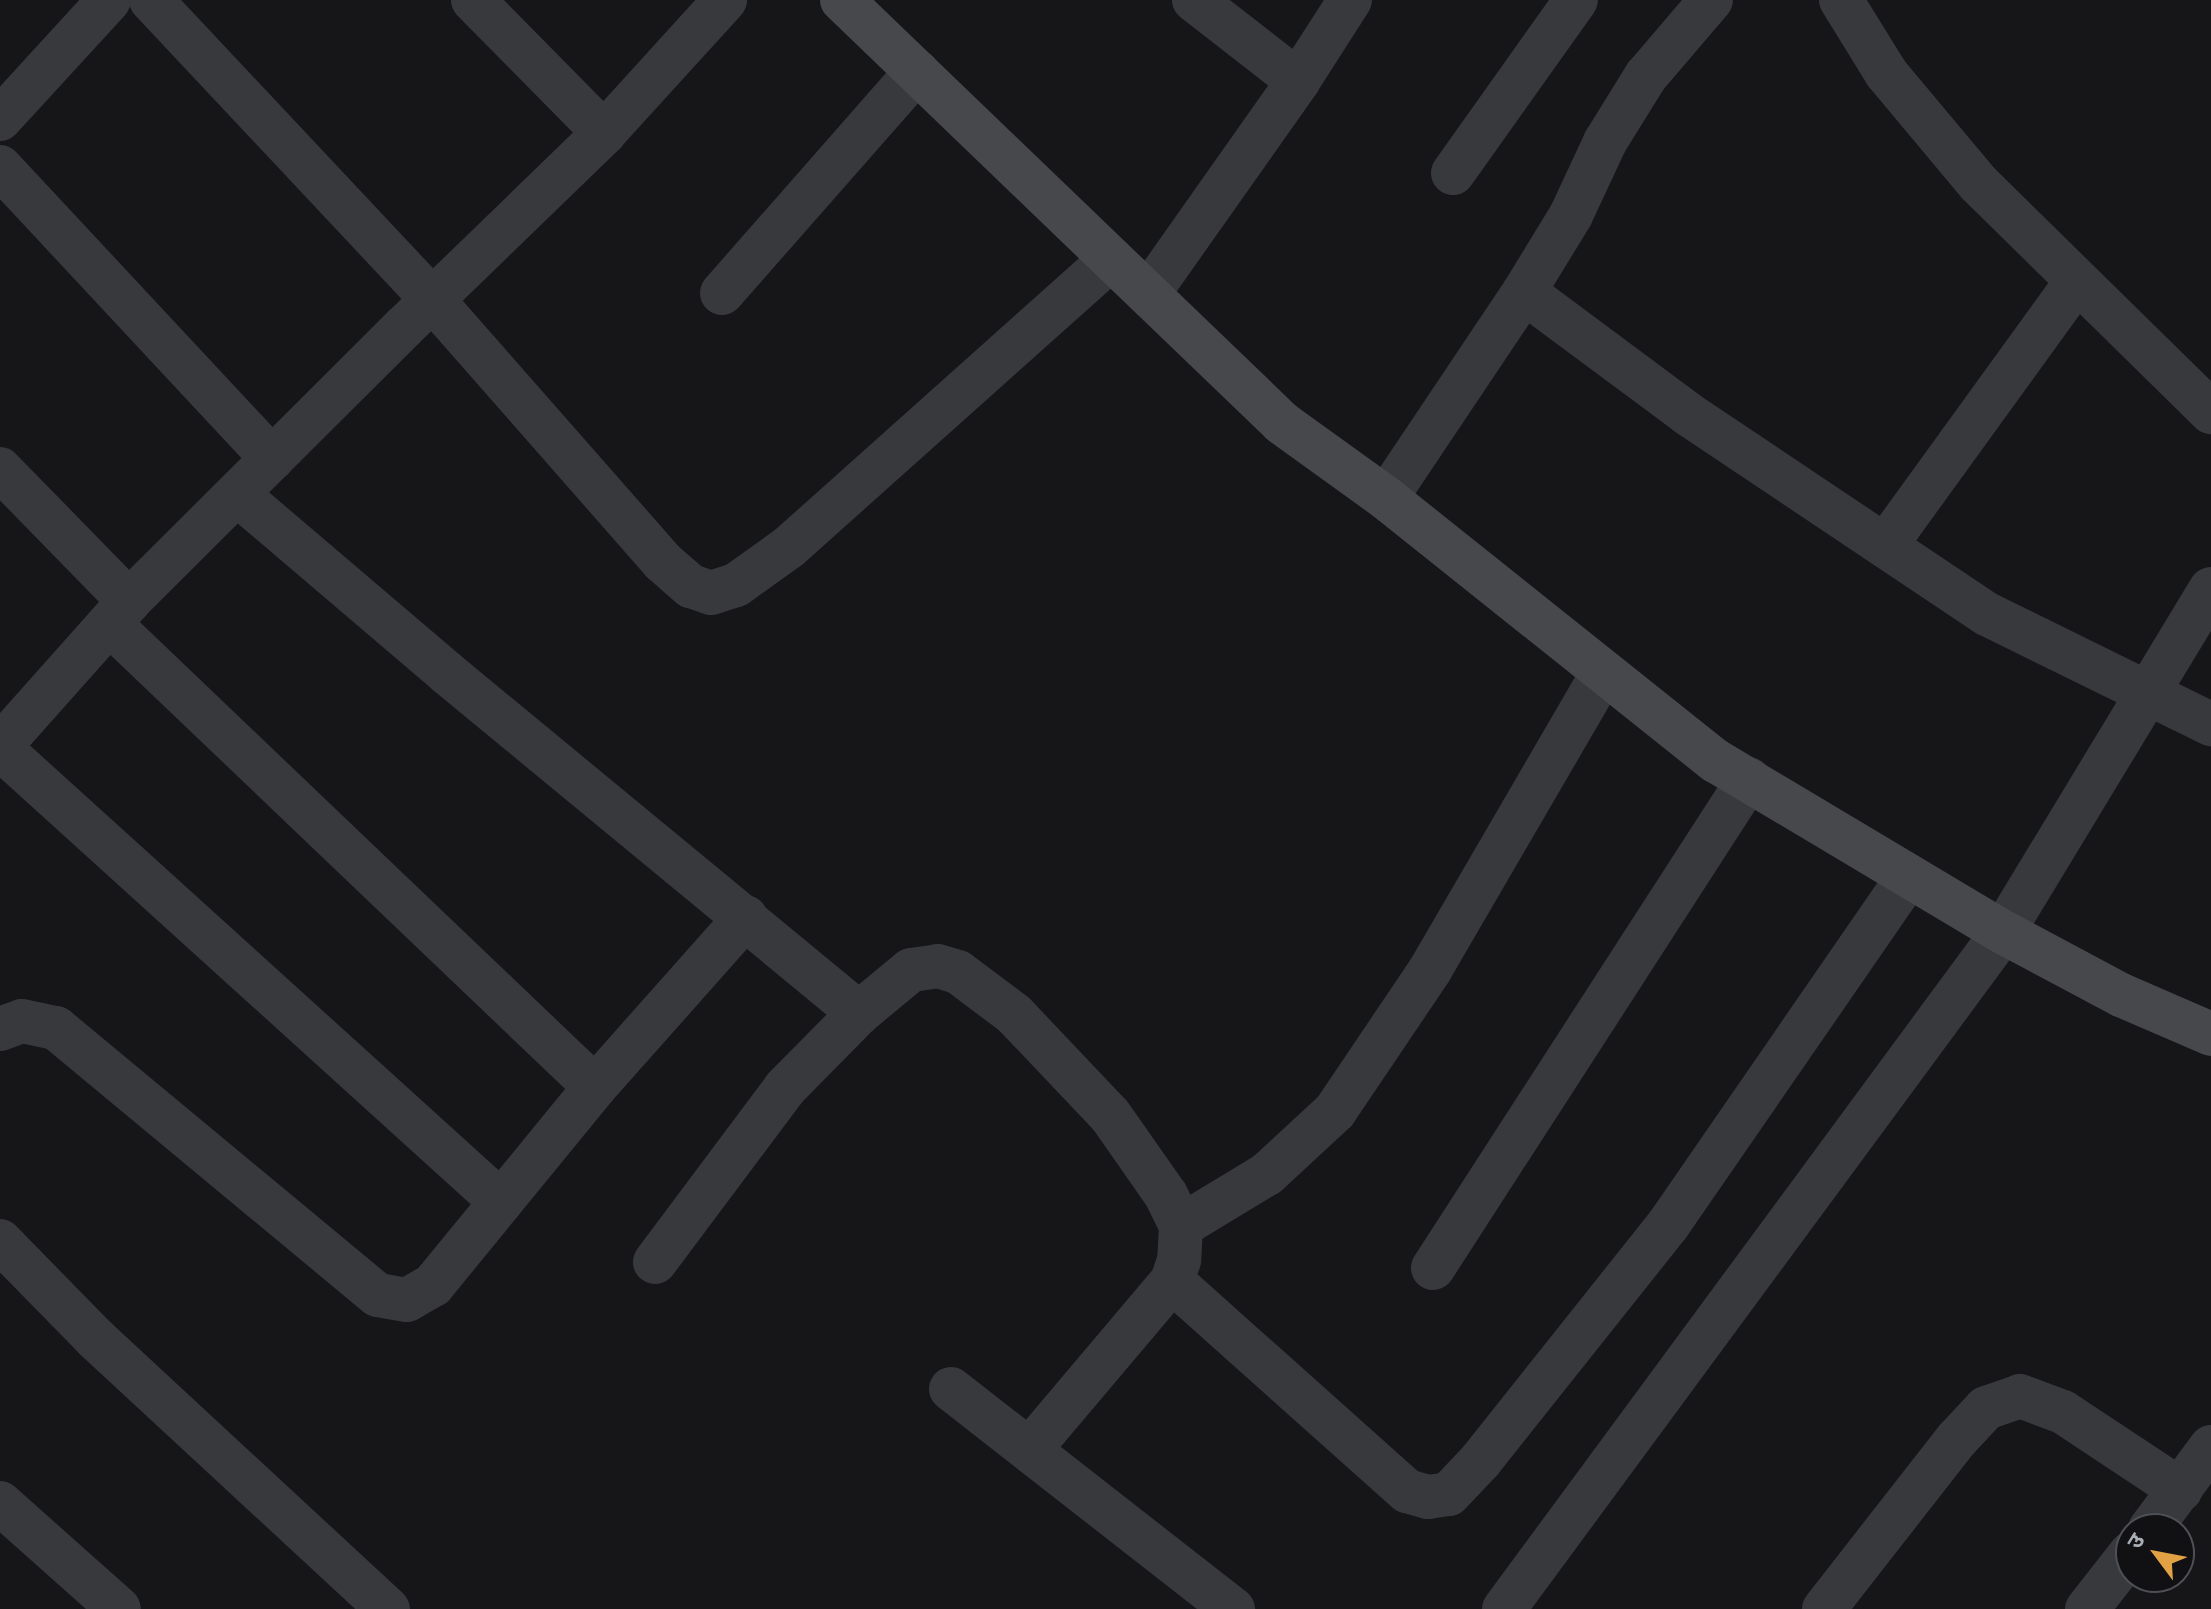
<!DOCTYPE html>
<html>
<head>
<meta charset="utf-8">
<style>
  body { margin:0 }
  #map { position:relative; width:2211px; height:1609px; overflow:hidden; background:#161618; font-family:"Roboto Condensed","Noto Sans Devanagari",sans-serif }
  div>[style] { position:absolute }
  .minor>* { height:44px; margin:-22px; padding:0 22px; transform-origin:22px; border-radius:22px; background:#38393d }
  .secondary>* { height:44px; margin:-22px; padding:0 22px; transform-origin:22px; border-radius:22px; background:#46484c }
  span { translate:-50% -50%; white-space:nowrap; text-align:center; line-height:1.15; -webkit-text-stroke:8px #111113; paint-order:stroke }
  .north { position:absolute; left:2115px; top:1513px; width:80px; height:80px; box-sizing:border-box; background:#111113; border:2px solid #4e5055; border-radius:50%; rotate:302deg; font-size:22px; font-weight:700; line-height:32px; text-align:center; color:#a9aeb7 }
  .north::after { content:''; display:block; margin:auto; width:28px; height:36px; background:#e2a244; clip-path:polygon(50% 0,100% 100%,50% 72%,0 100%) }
</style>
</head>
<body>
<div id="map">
  <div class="minor">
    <i style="left:151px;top:0;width:410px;rotate:46.8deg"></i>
    <i style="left:432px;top:299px;width:350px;rotate:48.7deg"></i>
    <i style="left:663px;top:562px;width:37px;rotate:41deg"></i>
    <i style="left:691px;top:586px;width:21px;rotate:19deg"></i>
    <i style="left:711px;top:593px;width:26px;rotate:-18deg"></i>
    <i style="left:736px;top:585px;width:65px;rotate:-35.6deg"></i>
    <i style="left:789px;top:547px;width:432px;rotate:-41.8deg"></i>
    <i style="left:473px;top:0;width:187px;rotate:45.4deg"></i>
    <i style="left:1194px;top:0;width:132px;rotate:37.9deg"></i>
    <i style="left:1841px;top:0;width:86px;rotate:58.3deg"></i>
    <i style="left:1886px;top:73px;width:143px;rotate:50.1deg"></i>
    <i style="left:1978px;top:183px;width:327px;rotate:44.5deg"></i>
    <i style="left:0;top:119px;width:161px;rotate:-47.5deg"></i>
    <i style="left:0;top:167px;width:399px;rotate:47deg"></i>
    <i style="left:1453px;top:173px;width:212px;rotate:-54.6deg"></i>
    <i style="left:1524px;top:292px;width:204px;rotate:36.6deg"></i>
    <i style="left:1688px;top:414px;width:360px;rotate:33.8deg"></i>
    <i style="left:1987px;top:614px;width:250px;rotate:26.2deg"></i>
    <i style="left:722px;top:293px;width:295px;rotate:-48.7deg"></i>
    <i style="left:1148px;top:294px;width:261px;rotate:-54.8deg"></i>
    <i style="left:1298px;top:81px;width:96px;rotate:-57.3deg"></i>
    <i style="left:0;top:469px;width:185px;rotate:45.7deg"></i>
    <i style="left:237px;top:494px;width:276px;rotate:40.4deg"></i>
    <i style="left:447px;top:673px;width:534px;rotate:39.53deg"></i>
    <i style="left:1386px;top:498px;width:248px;rotate:-56.2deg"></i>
    <i style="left:1524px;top:292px;width:90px;rotate:-58.6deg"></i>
    <i style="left:1571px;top:215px;width:81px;rotate:-65deg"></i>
    <i style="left:1605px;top:142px;width:78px;rotate:-58.2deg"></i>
    <i style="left:1646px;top:76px;width:100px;rotate:-49.5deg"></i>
    <i style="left:1885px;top:546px;width:327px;rotate:-54.1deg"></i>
    <i style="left:111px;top:625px;width:669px;rotate:43.67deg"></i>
    <i style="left:0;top:746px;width:194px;rotate:-48.3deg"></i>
    <i style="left:129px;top:601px;width:388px;rotate:-44.9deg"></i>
    <i style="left:404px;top:327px;width:279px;rotate:-44.1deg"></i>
    <i style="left:604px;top:133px;width:180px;rotate:-47.7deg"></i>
    <i style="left:0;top:748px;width:676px;rotate:42.18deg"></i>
    <i style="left:0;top:1029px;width:23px;rotate:-20deg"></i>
    <i style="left:22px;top:1021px;width:35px;rotate:12deg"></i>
    <i style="left:56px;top:1028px;width:418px;rotate:39.7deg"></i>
    <i style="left:378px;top:1295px;width:29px;rotate:10deg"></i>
    <i style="left:407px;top:1300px;width:30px;rotate:-30deg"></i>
    <i style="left:433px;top:1285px;width:256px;rotate:-50.7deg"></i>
    <i style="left:595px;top:1087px;width:227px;rotate:-48.4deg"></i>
    <i style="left:1181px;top:1226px;width:100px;rotate:-31.2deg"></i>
    <i style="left:1267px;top:1174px;width:93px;rotate:-42.8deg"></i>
    <i style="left:1335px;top:1111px;width:170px;rotate:-56deg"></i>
    <i style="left:1430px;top:970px;width:344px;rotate:-59.8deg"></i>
    <i style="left:0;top:1241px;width:137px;rotate:45.6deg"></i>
    <i style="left:96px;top:1339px;width:398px;rotate:42.8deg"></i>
    <i style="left:655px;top:1262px;width:217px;rotate:-53.2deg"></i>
    <i style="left:785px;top:1088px;width:105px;rotate:-45.4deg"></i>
    <i style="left:859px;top:1013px;width:67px;rotate:-39.6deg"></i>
    <i style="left:911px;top:970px;width:27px;rotate:-8deg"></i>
    <i style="left:938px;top:966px;width:21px;rotate:17deg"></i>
    <i style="left:958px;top:972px;width:70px;rotate:36.9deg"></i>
    <i style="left:1014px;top:1014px;width:139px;rotate:46.5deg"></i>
    <i style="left:1110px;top:1115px;width:98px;rotate:55deg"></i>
    <i style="left:1166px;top:1195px;width:34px;rotate:64deg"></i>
    <i style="left:1181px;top:1226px;width:34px;rotate:93deg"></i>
    <i style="left:1179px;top:1260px;width:22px;rotate:108deg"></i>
    <i style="left:1172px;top:1281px;width:221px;rotate:130.2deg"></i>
    <i style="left:1433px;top:1268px;width:582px;rotate:-57.13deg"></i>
    <i style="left:1172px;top:1281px;width:315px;rotate:41.8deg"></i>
    <i style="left:1407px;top:1491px;width:22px;rotate:16deg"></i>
    <i style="left:1428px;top:1497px;width:21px;rotate:-8deg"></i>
    <i style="left:1449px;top:1494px;width:47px;rotate:-46.7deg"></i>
    <i style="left:1481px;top:1460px;width:300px;rotate:-51.5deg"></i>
    <i style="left:1668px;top:1225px;width:424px;rotate:-55.4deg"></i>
    <i style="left:951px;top:1389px;width:358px;rotate:38deg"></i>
    <i style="left:0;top:1503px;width:159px;rotate:41.7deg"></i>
    <i style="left:2150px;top:1529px;width:102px;rotate:-53.4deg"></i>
    <i style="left:1504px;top:1609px;width:841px;rotate:-53.61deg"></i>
    <i style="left:2003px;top:932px;width:401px;rotate:-58.8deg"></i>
    <i style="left:1824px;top:1609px;width:216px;rotate:-52deg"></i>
    <i style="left:1957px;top:1439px;width:42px;rotate:-46.9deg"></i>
    <i style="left:1986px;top:1408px;width:36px;rotate:-19deg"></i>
    <i style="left:2020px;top:1396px;width:46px;rotate:20.4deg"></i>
    <i style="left:2063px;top:1412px;width:141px;rotate:33.5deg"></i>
    <i style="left:2087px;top:1609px;width:71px;rotate:-51.8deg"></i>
  </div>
  <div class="secondary">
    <i style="left:842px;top:0;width:610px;rotate:43.87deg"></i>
    <i style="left:1282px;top:423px;width:128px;rotate:35.8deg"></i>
    <i style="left:1386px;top:498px;width:422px;rotate:38.6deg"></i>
    <i style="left:1716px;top:761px;width:334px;rotate:30.8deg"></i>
    <i style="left:2003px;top:932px;width:134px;rotate:28.1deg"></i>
    <i style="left:2121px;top:995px;width:98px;rotate:23.4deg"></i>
  </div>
  <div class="north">उ</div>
</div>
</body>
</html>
